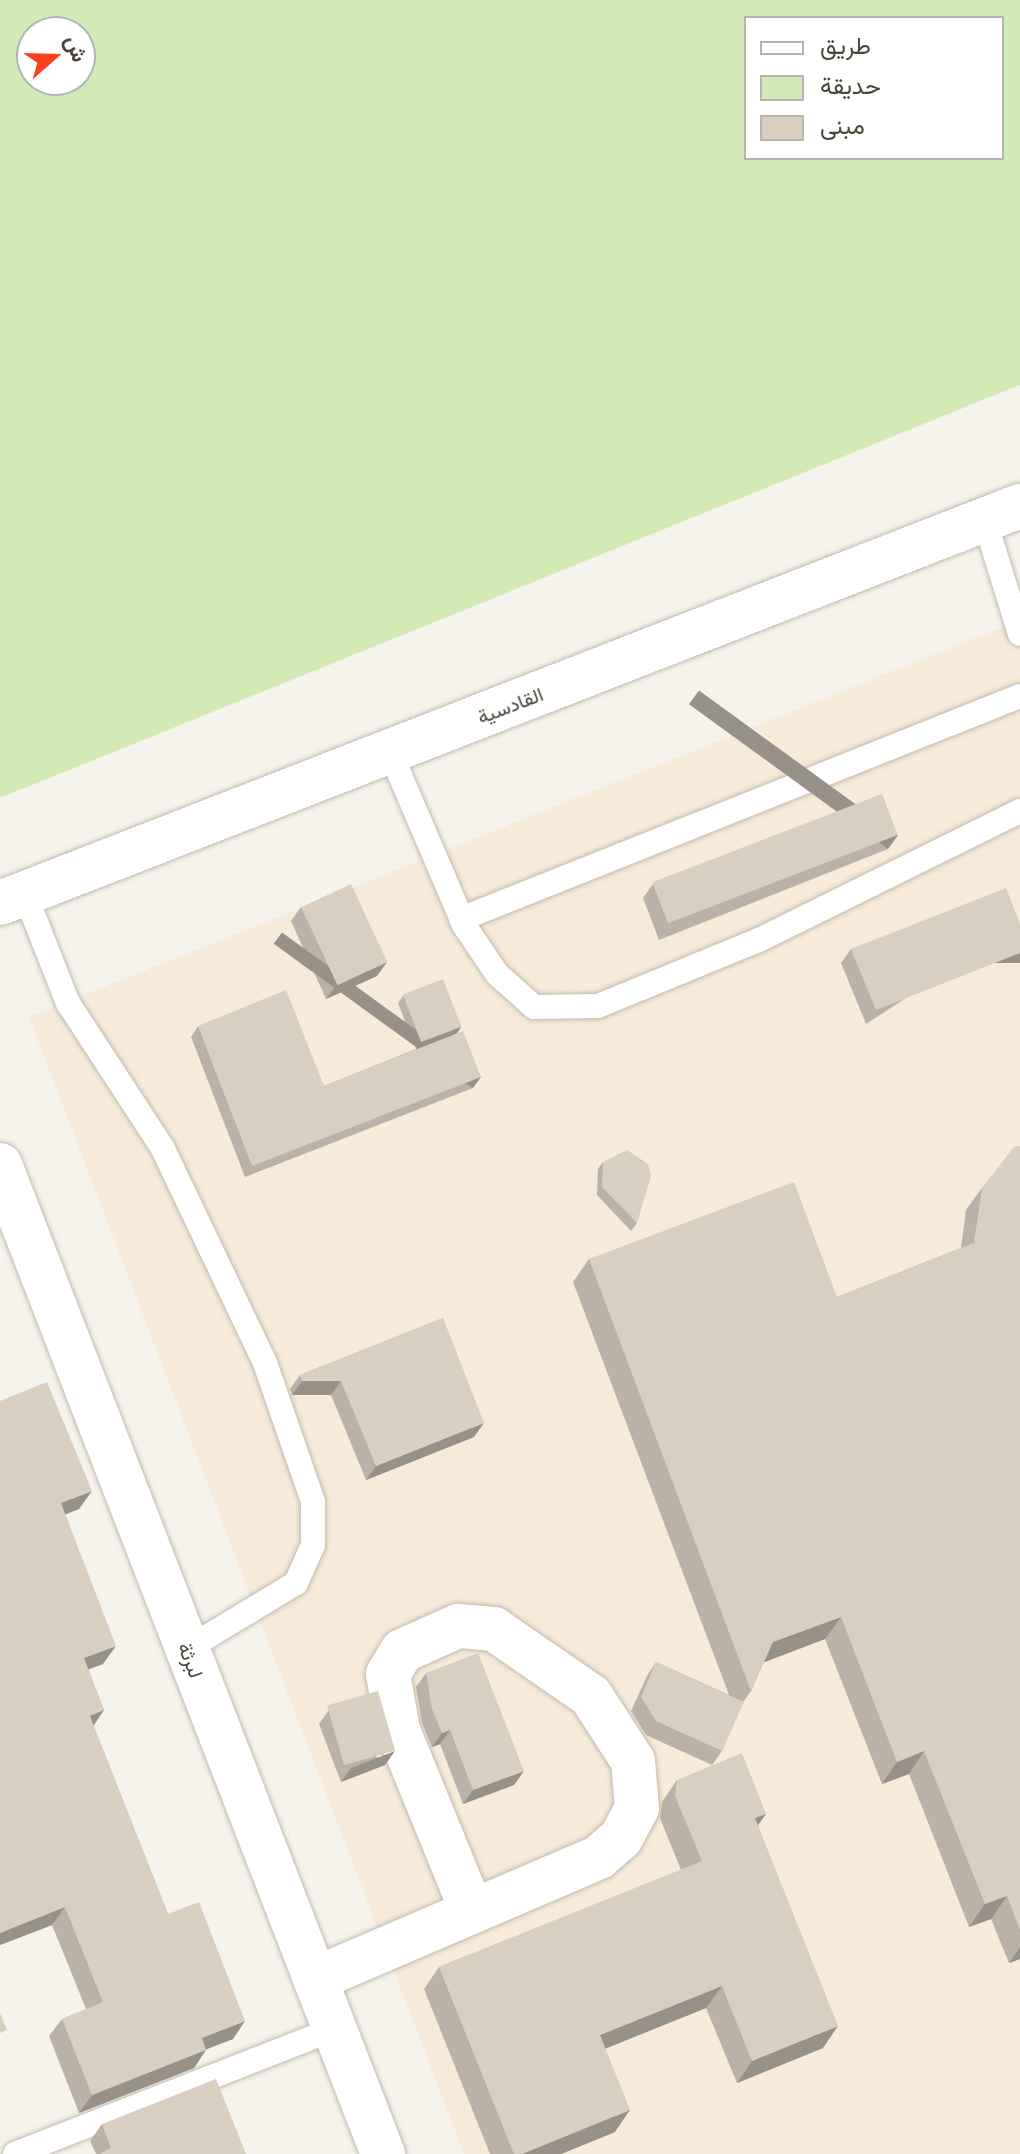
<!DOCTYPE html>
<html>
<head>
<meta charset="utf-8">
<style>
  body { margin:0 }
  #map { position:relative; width:1020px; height:2154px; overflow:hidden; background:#f6f3ec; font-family:"IBM Plex Sans",Vazirmatn,sans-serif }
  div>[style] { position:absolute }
  .commercial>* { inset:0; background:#f7ead8 }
  .green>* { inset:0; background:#d2eab5 }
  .roads { filter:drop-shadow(0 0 2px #c2bbae) drop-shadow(0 0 2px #c2bbae) }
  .service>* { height:24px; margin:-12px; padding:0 12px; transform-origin:12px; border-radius:12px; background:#fff }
  .minor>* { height:44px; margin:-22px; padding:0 22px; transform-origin:22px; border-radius:22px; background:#fff }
  .wall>* { inset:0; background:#bab2a6 }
  .shaded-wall>* { inset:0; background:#979187; transform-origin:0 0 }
  .building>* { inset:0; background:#d8cfc1; transform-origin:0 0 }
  span { translate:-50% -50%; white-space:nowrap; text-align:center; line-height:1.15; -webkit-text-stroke:7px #fff; paint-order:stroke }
  .street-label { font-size:20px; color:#4b4439 }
  .legend { position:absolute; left:744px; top:16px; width:260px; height:144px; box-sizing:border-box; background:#fff; border:2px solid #b7b4b0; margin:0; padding:10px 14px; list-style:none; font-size:24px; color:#4b4439 }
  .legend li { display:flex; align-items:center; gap:16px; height:40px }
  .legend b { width:40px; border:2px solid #b7b4b0 }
  .north { position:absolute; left:16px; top:16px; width:80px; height:80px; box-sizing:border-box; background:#fff; border:2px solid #b7b4b0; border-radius:50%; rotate:70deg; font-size:22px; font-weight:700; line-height:32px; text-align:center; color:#4b4439 }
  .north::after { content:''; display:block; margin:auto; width:28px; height:36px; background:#fc3f1d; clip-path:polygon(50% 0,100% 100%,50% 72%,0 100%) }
</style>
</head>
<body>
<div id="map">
  <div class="commercial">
    <i style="clip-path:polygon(1020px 620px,1020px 2154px,464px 2154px,29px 1017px)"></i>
  </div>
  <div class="green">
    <i style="clip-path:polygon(evenodd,0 0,1020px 0,1020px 385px,0 798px,0 0,746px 18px,1002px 18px,1002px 158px,746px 158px,746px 18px,0 0,32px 32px,80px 32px,80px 80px,32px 80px,32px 32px)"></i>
  </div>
  <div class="roads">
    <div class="service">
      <i style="left:985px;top:521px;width:118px;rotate:72.8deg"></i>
      <i style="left:390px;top:752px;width:188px;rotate:66.8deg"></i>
      <i style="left:464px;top:925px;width:59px;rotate:56deg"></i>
      <i style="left:497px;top:974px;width:50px;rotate:41.7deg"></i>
      <i style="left:534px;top:1007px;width:64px;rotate:-0.9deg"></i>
      <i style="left:598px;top:1006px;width:174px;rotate:-22.3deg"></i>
      <i style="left:759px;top:940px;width:291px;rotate:-26.3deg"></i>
      <i style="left:25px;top:894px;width:117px;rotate:68.5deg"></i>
      <i style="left:68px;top:1003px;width:174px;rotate:56.9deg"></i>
      <i style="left:163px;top:1149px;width:237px;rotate:64.5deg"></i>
      <i style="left:265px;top:1363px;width:147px;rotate:70.9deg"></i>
      <i style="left:313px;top:1502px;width:43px;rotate:90deg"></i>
      <i style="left:313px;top:1545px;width:42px;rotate:114.1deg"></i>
      <i style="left:296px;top:1583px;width:127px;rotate:148.8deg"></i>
      <i style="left:461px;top:919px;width:602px;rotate:-21.75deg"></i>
      <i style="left:15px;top:2154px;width:343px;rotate:-21.4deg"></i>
    </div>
    <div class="minor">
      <i style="left:0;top:903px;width:1095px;rotate:-21.27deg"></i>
      <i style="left:0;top:1165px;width:1061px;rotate:68.83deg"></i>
      <i style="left:315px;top:1979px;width:309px;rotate:-23.2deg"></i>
      <i style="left:599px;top:1857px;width:29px;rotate:-41deg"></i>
      <i style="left:621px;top:1838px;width:34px;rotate:-62deg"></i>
      <i style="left:637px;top:1808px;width:47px;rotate:-94.9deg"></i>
      <i style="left:633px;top:1761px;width:77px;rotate:-122.9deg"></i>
      <i style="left:591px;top:1696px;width:118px;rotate:-145.4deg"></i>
      <i style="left:494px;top:1629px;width:36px;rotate:-175deg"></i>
      <i style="left:458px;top:1626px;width:61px;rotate:155.9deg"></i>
      <i style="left:402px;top:1651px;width:27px;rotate:121deg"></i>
      <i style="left:388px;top:1674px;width:57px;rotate:79.9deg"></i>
      <i style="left:398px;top:1730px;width:196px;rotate:67.8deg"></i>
    </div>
  </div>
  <div class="wall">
    <i style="clip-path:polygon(898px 835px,888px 849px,659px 940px,643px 898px,653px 884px)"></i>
    <i style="clip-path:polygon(301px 907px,377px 976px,326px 999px,291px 921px)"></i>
    <i style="clip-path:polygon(1020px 924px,866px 1024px,841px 963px,851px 949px)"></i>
    <i style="clip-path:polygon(403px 996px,461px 1027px,457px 1033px,473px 1088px,245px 1177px,191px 1037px,198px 1026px,324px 1086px,416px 1049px,398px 1003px)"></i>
    <i style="clip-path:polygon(1020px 1146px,1020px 1959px,1009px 1963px,991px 1919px,969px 1927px,909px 1774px,882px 1784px,825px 1639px,764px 1662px,751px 1691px,743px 1702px,722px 1751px,712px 1765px,646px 1735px,631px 1711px,647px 1676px,656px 1662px,729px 1695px,573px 1282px,589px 1259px,837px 1297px,961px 1248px,966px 1210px,982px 1188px)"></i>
    <i style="clip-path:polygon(603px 1162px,637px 1223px,631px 1231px,597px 1195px,598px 1169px)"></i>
    <i style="clip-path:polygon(443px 1318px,474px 1437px,366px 1480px,331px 1395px,292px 1395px,290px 1389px,300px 1375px)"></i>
    <i style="clip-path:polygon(0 1401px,79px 1509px,65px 1514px,103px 1664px,88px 1669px,104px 1710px,93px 1725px,168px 1914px,233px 2039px,206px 2049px,194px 2068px,79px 2113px,49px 2036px,62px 2019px,86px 2009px,52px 1925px,0 1945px)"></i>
    <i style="clip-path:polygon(426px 1673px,514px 1785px,463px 1804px,440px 1744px,432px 1747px,422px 1723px,416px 1687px)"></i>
    <i style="clip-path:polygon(329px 1710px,385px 1765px,341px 1782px,319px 1724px)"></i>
    <i style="clip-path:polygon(677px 1780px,766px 1814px,758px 1825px,823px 2048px,737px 2083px,706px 2008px,605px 2049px,615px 2132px,561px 2154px,490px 2154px,424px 1989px,439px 1967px,681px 1870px,660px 1818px,662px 1802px)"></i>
    <i style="clip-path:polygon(102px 2124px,246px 2154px,96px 2154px,90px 2141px)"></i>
  </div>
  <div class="shaded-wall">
    <i style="left:898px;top:835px;width:17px;height:246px;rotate:126deg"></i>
    <i style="left:1020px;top:953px;width:10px;height:155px;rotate:90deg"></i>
    <i style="clip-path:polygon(387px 962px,377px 976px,326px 999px,336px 985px)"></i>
    <i style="clip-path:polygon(461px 1027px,456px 1035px,416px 1050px,422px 1042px)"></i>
    <i style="left:481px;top:1077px;width:14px;height:246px;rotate:126deg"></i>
    <i style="clip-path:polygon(302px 1381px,341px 1381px,331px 1395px,292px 1395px)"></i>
    <i style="clip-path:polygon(484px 1423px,474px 1437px,366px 1480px,376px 1466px)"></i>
    <i style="clip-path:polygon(92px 1491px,79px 1509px,49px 1521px,61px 1503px)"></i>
    <i style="clip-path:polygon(841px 1617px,825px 1639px,757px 1665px,773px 1642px)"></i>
    <i style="clip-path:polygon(116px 1646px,103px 1664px,71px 1676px,84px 1658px)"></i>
    <i style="clip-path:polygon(104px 1710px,92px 1728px,90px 1716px)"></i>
    <i style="clip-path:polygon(450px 1730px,440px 1744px,432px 1747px,442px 1733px)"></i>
    <i style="clip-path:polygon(395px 1751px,385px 1765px,341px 1782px,351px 1768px)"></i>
    <i style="clip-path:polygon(924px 1751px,909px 1774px,882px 1784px,897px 1762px)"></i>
    <i style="clip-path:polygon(524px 1771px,514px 1785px,463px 1804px,473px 1790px)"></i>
    <i style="clip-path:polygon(766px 1814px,750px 1836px,755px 1818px)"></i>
    <i style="clip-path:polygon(1007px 1896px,991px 1919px,969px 1927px,985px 1904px)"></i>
    <i style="clip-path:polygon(65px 1907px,52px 1925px,0 1945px,0 1933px)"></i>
    <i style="clip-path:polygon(1020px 1947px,1020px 1959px,1009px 1963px)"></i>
    <i style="clip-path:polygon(722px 1986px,706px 2008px,584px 2057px,600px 2035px)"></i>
    <i style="clip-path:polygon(245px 2021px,233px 2039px,189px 2056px,202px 2038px)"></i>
    <i style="clip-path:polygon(838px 2026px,823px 2048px,737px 2083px,752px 2061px)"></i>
    <i style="clip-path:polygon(206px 2050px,194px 2068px,79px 2113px,92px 2095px)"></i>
    <i style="clip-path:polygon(630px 2110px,615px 2132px,561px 2154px,522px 2154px)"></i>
  </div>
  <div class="building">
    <i style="left:882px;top:794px;width:44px;height:246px;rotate:69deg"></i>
    <i style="left:351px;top:884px;width:86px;height:55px;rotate:65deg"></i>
    <i style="clip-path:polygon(1006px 888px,1020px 924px,1020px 953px,876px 1010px,851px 949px)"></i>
    <i style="left:443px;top:979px;width:51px;height:43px;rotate:69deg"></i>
    <i style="clip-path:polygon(286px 990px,324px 1086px,463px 1031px,481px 1077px,252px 1166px,198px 1026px)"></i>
    <i style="clip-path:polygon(1020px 1146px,1020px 1930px,1007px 1896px,985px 1904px,924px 1751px,897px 1762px,841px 1617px,773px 1642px,751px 1691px,589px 1259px,794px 1182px,837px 1297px,974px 1243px,982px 1188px,1014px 1147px)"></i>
    <i style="clip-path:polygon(627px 1150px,648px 1164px,651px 1176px,637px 1223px,602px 1187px,603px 1162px)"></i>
    <i style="clip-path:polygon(443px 1318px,484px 1423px,376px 1466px,341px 1381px,302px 1381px,300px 1375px)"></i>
    <i style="clip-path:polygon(47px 1382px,92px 1491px,61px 1503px,116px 1646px,84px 1658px,104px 1710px,90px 1716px,168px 1914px,199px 1902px,245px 2021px,202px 2038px,206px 2050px,92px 2095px,62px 2019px,103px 2002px,65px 1907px,0 1933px,0 1401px)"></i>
    <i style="clip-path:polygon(478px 1653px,524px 1771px,473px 1790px,450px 1730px,442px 1733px,432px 1709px,426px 1673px)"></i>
    <i style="clip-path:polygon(656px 1662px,744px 1702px,722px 1751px,656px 1721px,641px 1697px)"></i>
    <i style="left:378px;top:1691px;width:62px;height:53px;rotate:74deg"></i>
    <i style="clip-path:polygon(742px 1753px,766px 1814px,755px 1818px,838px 2026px,752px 2061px,722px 1986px,600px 2035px,630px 2110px,522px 2154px,514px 2154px,439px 1967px,702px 1861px,675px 1796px,677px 1780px)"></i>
    <i style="clip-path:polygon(0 2013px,7px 2030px,0 2033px)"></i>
    <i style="clip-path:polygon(216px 2079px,246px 2154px,102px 2154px,101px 2153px,111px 2148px,102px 2124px)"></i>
  </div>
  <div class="street-label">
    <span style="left:510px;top:705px;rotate:-21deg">القادسية</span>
    <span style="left:191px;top:1660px;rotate:69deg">لبرثة</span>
  </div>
  <ul class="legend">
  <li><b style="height:10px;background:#fff"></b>طريق</li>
  <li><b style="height:22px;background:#d2eab5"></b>حديقة</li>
  <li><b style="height:22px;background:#d8cfc1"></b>مبنى</li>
  </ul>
  <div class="north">ش</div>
</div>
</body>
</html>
